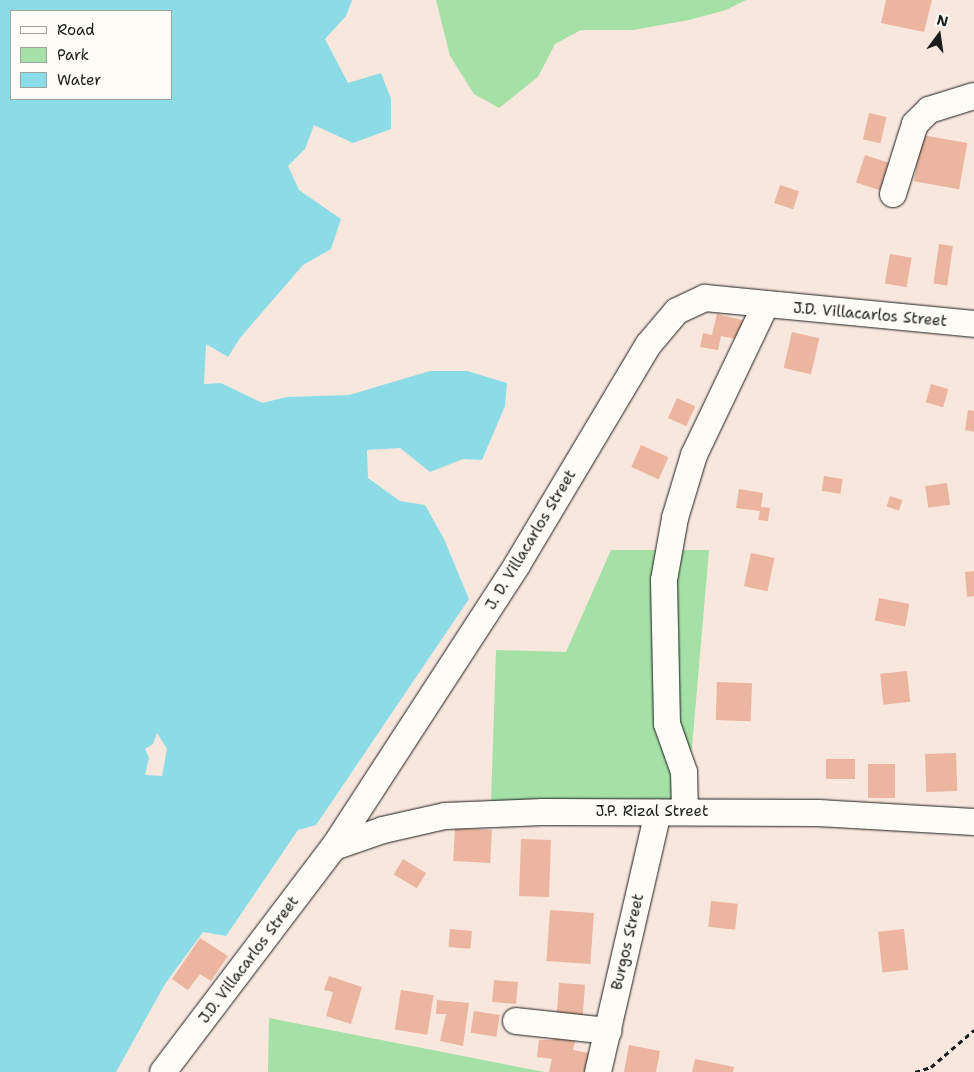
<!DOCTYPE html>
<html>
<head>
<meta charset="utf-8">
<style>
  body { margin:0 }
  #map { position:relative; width:974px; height:1072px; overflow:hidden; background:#f8e7dd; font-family:"Shantell Sans",sans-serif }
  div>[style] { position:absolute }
  .green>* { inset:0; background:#a5e1a7 }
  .water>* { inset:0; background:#8cdce8 }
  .building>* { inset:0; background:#ebb5a0; transform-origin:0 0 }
  .path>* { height:3px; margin-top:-1.5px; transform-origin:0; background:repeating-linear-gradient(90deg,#1c1c1c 0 5px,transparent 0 9px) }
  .roads { filter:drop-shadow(0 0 1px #1c1c1c) drop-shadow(0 0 1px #1c1c1c) }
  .minor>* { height:26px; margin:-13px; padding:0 13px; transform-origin:13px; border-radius:13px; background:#fdfcf7 }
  span { translate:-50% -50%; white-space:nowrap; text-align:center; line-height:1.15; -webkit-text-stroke:4px #fdfcf7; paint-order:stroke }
  .street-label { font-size:15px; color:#1c1c1c }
  .legend { position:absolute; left:10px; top:10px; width:162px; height:90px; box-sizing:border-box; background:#fdfcf7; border:1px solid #a3a29f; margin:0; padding:6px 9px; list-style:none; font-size:15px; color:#1c1c1c }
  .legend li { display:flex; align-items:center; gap:10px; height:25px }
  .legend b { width:25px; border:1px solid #a3a29f }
  .north { position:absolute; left:914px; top:10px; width:50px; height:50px; -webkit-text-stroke:4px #fdfcf7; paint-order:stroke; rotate:14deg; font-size:14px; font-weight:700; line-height:20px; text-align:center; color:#1c1c1c }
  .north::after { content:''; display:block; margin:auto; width:18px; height:22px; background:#1c1c1c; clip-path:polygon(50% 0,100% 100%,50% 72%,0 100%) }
</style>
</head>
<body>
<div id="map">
  <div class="green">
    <i style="clip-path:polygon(436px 0,746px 0,726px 10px,689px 20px,633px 30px,581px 30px,555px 44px,538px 77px,499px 108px,474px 94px,450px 56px)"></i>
    <i style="clip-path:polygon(611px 550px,709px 550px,687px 805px,491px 803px,496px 650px,566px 652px)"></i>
    <i style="clip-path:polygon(269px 1018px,544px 1072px,268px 1072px)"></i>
  </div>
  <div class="water">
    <i style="clip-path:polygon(evenodd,0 0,352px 0,346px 16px,325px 39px,348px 83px,381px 73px,391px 99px,391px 129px,353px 143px,314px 125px,305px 149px,288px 166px,299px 190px,341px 219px,331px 249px,303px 265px,240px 338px,228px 357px,206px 344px,204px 384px,221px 383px,262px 403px,287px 397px,349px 395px,430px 371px,467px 371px,507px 383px,505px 406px,482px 460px,463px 459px,430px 472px,400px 448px,367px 450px,368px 478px,400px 501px,425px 505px,444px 539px,469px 599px,316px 825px,298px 830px,226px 936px,203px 932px,165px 984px,116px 1072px,0 1072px,0 0,11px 11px,171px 11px,171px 99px,11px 99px,11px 11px,0 0,157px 733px,167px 749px,162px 776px,145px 775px,149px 758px,145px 749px,153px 744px,157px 733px)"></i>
  </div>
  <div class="building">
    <i style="clip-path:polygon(886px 0,932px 0,924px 32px,881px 23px)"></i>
    <i style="left:869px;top:113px;width:18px;height:27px;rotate:13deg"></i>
    <i style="left:922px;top:135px;width:46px;height:47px;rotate:10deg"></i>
    <i style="left:865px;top:155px;width:25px;height:29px;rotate:18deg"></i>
    <i style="left:780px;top:185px;width:20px;height:19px;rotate:18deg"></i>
    <i style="left:939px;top:244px;width:14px;height:40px;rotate:8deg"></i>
    <i style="left:890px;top:254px;width:22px;height:30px;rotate:10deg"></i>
    <i style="clip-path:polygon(717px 314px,746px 321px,742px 340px,721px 336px,718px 350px,700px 347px,703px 333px,712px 335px)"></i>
    <i style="left:792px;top:332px;width:28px;height:37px;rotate:13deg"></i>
    <i style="left:931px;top:384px;width:18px;height:19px;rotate:16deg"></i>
    <i style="left:677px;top:398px;width:20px;height:22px;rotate:24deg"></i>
    <i style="clip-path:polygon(968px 410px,974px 411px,974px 432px,965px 430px)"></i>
    <i style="left:641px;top:445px;width:30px;height:24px;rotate:24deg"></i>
    <i style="left:824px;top:476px;width:19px;height:15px;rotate:9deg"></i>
    <i style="left:947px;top:483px;width:22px;height:22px;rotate:82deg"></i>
    <i style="clip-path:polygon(739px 489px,763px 493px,761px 507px,770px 508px,768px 521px,758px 520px,760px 511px,736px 508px)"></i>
    <i style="left:890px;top:496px;width:13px;height:11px;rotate:18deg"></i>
    <i style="left:751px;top:553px;width:24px;height:34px;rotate:12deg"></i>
    <i style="clip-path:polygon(974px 571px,974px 596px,967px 597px,965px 572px)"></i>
    <i style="left:879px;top:598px;width:31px;height:23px;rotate:11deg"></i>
    <i style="left:907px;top:671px;width:31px;height:27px;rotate:84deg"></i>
    <i style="left:717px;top:682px;width:35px;height:38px;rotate:2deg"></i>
    <i style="left:956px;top:753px;width:38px;height:31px;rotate:88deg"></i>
    <i style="left:826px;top:759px;width:29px;height:20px"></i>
    <i style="left:868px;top:764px;width:27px;height:34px"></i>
    <i style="left:455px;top:828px;width:37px;height:33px;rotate:3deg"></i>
    <i style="left:521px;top:839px;width:30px;height:57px;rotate:2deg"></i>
    <i style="left:403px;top:859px;width:27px;height:18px;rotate:31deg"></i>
    <i style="left:711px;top:901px;width:27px;height:26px;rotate:6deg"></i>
    <i style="left:550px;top:910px;width:44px;height:51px;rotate:4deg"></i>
    <i style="left:450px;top:929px;width:22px;height:18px;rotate:5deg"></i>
    <i style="left:904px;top:929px;width:41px;height:26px;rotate:84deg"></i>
    <i style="clip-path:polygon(200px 938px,228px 956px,211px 981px,200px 974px,188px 990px,172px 979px)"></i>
    <i style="clip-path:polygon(329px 976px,362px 987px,351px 1024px,326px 1016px,333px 992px,324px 990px)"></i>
    <i style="left:494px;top:980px;width:24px;height:22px;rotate:5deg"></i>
    <i style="left:559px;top:983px;width:26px;height:31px;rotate:4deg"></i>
    <i style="left:401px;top:990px;width:33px;height:40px;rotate:9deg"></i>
    <i style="clip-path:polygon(437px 1000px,469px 1003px,463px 1046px,440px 1041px,446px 1014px,436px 1014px)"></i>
    <i style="left:474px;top:1011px;width:26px;height:22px;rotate:9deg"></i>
    <i style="clip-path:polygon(554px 1030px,577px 1034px,573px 1050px,589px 1053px,586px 1072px,549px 1072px,552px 1059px,537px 1057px,539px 1040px,553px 1040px)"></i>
    <i style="clip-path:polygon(629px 1045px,660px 1051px,656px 1072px,624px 1072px)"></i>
    <i style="clip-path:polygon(695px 1059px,734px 1067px,733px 1072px,692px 1072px)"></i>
  </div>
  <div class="path">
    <i style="left:915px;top:1072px;width:17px;rotate:-17deg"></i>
    <i style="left:931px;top:1067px;width:57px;rotate:-40.7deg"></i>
  </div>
  <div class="roads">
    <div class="minor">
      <i style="left:893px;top:194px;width:73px;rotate:-72.6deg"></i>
      <i style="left:915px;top:124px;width:20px;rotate:-45deg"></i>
      <i style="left:929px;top:110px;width:47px;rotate:-17.3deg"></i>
      <i style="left:685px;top:812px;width:40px;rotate:-91.4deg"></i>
      <i style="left:684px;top:772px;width:51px;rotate:-109.5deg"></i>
      <i style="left:667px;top:724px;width:144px;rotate:-91.2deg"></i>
      <i style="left:664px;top:580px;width:63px;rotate:-79.9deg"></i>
      <i style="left:675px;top:518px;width:66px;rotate:-73.2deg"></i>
      <i style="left:694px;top:455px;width:165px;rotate:-64.5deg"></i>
      <i style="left:334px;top:847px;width:52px;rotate:-19.1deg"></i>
      <i style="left:383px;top:830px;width:64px;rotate:-12.7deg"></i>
      <i style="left:445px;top:816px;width:98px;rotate:-2.3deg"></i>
      <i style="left:543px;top:812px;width:275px;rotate:0.2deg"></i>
      <i style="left:818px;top:813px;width:156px;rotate:3.3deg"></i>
      <i style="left:516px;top:1021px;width:93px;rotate:6.2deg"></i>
      <i style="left:163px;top:1072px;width:283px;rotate:-52.8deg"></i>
      <i style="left:334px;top:847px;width:336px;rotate:-57deg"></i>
      <i style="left:517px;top:565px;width:257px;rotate:-59.2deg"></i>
      <i style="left:649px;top:344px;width:43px;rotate:-49.7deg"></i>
      <i style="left:677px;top:311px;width:31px;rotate:-25deg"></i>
      <i style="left:705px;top:298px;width:270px;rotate:5.5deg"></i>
      <i style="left:598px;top:1072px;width:266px;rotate:-77deg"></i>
    </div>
  </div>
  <div class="street-label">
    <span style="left:870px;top:315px;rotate:5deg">J.D. Villacarlos Street</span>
    <span style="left:531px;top:540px;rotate:-59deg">J. D. Villacarlos Street</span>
    <span style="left:652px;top:812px">J.P. Rizal Street</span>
    <span style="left:628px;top:942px;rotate:-77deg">Burgos Street</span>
    <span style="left:249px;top:960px;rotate:-53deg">J.D. Villacarlos Street</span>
  </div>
  <ul class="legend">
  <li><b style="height:6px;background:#fdfcf7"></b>Road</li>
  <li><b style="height:14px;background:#a5e1a7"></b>Park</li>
  <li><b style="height:14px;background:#8cdce8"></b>Water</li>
  </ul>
  <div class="north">N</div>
</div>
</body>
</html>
